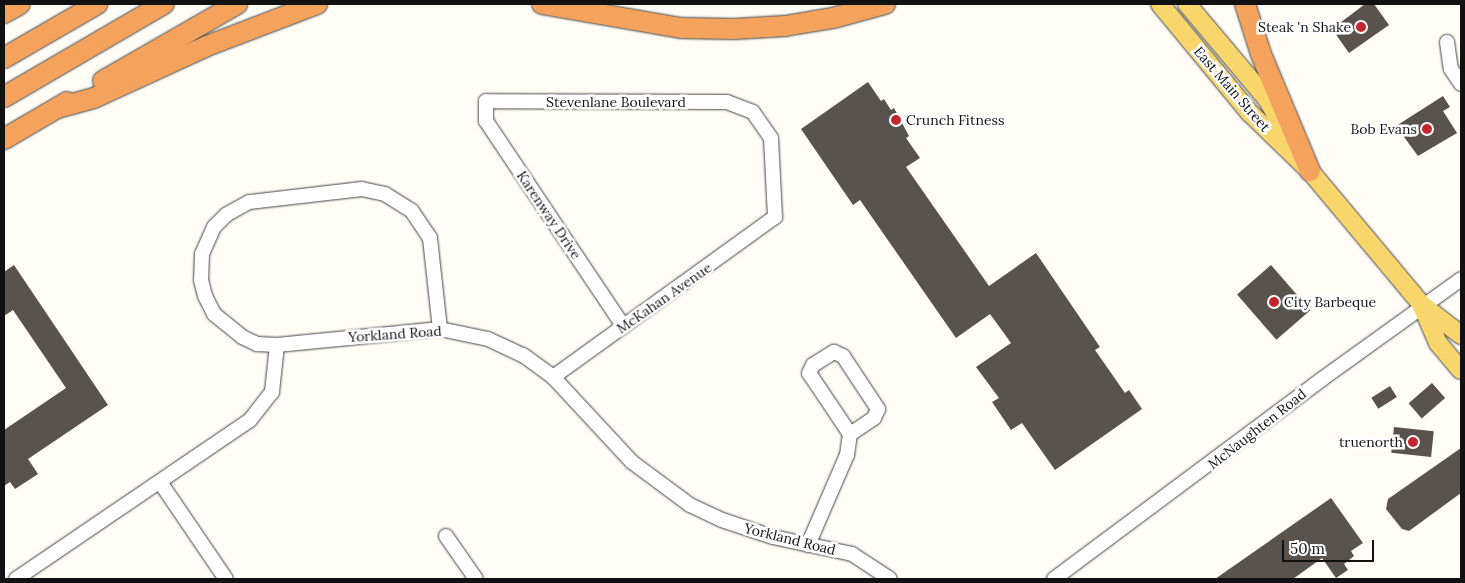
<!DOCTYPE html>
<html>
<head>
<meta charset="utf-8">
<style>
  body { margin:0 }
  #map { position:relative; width:1465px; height:583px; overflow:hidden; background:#fffdf5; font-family:Lora,serif }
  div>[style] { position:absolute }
  .building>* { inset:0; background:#5a524d; transform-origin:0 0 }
  .roads { filter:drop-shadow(0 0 1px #444) drop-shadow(0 0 1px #444) }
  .minor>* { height:14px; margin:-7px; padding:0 7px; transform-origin:7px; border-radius:7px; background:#fff }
  .major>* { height:18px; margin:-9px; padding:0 9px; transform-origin:9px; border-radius:9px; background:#f9d66b }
  .highway>* { height:20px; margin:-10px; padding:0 10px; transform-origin:10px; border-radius:10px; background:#f5a25d }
  .dots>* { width:14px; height:14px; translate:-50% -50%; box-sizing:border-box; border:2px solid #fff; border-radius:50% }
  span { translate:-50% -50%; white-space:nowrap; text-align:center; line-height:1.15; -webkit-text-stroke:5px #fff; paint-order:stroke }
  .poi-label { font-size:14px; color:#111 }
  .right { translate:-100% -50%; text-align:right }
  .left { translate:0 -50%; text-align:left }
  .street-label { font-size:14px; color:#111 }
  .frame { position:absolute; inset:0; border:5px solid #111; pointer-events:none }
  .scale { position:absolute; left:1282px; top:540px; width:92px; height:22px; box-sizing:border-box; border:2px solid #111; border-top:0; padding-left:6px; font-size:15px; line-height:18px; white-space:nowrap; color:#111; -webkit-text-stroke:4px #fff; paint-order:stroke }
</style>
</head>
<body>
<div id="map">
  <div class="building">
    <i style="clip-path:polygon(1365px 4px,1374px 4px,1389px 25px,1349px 53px,1332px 29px)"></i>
    <i style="clip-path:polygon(868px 82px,881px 101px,884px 99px,891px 110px,894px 108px,909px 136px,906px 138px,920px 158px,906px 167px,989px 286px,1036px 253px,1100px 347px,1095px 350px,1125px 393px,1129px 390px,1142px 409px,1055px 470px,1022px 423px,1011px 430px,992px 402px,999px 398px,976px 367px,1011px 343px,990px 314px,956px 338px,860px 200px,853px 205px,801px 129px)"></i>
    <i style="clip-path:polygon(1443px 96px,1450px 107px,1443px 111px,1457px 133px,1418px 156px,1396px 126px)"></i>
    <i style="clip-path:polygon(14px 265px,108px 405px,28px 459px,38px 474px,15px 489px,10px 482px,4px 486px,4px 430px,66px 388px,13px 310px,4px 316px,4px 272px)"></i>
    <i style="left:1271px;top:265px;width:60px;height:45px;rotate:49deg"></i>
    <i style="left:1432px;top:383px;width:20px;height:31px;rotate:49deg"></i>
    <i style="left:1390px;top:386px;width:13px;height:22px;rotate:58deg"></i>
    <i style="left:1394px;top:427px;width:40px;height:26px;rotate:6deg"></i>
    <i style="clip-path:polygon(1461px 448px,1461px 493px,1409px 531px,1402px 529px,1386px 509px,1388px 499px)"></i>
    <i style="clip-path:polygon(1331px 498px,1363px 543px,1351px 551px,1354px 556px,1344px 564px,1348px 570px,1336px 578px,1322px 558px,1293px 579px,1215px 579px)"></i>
  </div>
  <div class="roads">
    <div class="minor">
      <i style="left:1447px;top:42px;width:27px;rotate:82deg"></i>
      <i style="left:1451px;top:69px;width:18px;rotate:56deg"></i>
      <i style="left:440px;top:329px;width:92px;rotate:-96.3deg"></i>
      <i style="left:430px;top:238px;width:32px;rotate:-124deg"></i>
      <i style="left:412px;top:211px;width:32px;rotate:-148deg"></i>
      <i style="left:385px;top:194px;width:24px;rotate:-168deg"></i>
      <i style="left:362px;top:189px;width:114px;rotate:173.4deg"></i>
      <i style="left:249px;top:202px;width:26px;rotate:151deg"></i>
      <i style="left:226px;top:215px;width:17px;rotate:135deg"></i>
      <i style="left:214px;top:227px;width:30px;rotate:114deg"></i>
      <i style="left:202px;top:254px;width:26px;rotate:92deg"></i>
      <i style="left:201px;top:280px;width:16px;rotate:76deg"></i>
      <i style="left:205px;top:296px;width:20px;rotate:63deg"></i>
      <i style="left:214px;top:314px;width:36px;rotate:39deg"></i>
      <i style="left:242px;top:337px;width:17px;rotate:25deg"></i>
      <i style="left:257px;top:344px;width:20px;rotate:3deg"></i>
      <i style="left:277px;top:345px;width:164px;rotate:-5.6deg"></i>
      <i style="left:440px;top:329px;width:49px;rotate:11.8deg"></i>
      <i style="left:488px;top:339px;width:38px;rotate:25deg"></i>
      <i style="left:523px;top:355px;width:37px;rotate:36deg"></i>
      <i style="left:553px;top:377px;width:116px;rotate:47.1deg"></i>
      <i style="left:632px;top:462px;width:72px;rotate:36.6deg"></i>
      <i style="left:690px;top:505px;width:35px;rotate:25deg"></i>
      <i style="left:722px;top:520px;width:54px;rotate:18.4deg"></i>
      <i style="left:773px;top:537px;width:81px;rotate:12.1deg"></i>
      <i style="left:852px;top:554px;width:45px;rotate:33.3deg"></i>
      <i style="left:834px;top:352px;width:10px;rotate:24deg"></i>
      <i style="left:843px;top:356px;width:64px;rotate:56.6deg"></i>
      <i style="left:878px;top:409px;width:10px;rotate:114deg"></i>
      <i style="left:874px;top:418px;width:29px;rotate:146deg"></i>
      <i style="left:850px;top:434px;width:73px;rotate:-123.9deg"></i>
      <i style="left:809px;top:373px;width:9px;rotate:-63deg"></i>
      <i style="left:813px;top:365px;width:25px;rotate:-32deg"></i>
      <i style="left:553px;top:377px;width:274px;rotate:-35.8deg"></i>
      <i style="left:775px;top:217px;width:79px;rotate:-92.9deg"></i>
      <i style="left:771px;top:138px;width:32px;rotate:-125deg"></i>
      <i style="left:753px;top:112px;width:28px;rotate:-159deg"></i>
      <i style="left:727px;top:102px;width:241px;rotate:-179.8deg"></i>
      <i style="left:486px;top:101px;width:20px;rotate:90deg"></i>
      <i style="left:486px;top:121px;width:247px;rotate:56.2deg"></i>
      <i style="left:160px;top:482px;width:117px;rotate:55.8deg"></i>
      <i style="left:446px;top:536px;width:52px;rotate:55.1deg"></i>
      <i style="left:808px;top:545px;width:98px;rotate:-66.6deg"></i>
      <i style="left:847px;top:455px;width:21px;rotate:-82deg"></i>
      <i style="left:16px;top:579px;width:283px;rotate:-34.2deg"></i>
      <i style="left:250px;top:420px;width:36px;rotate:-52deg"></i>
      <i style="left:272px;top:392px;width:47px;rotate:-83.9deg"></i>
      <i style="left:1054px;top:579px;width:334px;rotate:-36.7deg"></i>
      <i style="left:1322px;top:379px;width:171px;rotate:-35.7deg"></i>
    </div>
    <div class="major">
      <i style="left:1160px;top:4px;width:141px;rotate:50.5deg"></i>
      <i style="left:1250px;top:113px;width:83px;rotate:44deg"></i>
      <i style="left:1310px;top:171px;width:175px;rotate:50.1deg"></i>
      <i style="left:1422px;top:305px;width:49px;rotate:37.6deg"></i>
      <i style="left:1187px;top:4px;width:124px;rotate:49.9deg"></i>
      <i style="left:1267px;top:99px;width:38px;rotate:60deg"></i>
      <i style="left:1422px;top:306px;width:40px;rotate:66.6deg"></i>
      <i style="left:1438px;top:343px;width:35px;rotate:50deg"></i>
    </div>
    <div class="highway">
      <i style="left:542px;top:4px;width:141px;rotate:9.8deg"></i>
      <i style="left:681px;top:28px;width:53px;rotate:1.1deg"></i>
      <i style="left:734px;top:29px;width:51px;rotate:-3.4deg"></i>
      <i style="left:785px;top:26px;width:49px;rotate:-9.5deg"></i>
      <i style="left:833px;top:18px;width:54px;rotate:-15.1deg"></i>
      <i style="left:1245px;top:4px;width:52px;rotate:72.3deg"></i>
      <i style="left:1261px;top:54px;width:127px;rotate:67.3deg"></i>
      <i style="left:4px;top:13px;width:18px;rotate:-29deg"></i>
      <i style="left:4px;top:58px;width:108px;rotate:-30.1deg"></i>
      <i style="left:103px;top:81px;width:155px;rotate:-29.9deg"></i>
      <i style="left:4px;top:97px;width:185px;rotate:-30.2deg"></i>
      <i style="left:57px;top:108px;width:38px;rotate:-15deg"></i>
      <i style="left:94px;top:98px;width:124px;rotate:-24.7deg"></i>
      <i style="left:207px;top:46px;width:118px;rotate:-20.9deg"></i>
      <i style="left:4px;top:139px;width:73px;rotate:-30.4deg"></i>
    </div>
  </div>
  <div class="dots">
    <i style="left:1361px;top:27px;background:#c4262e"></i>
    <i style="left:896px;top:120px;background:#c4262e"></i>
    <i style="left:1427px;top:129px;background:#c4262e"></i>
    <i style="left:1274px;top:302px;background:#c4262e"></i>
    <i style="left:1413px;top:442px;background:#c4262e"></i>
  </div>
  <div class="poi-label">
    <span class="right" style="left:1351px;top:27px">Steak 'n Shake</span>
    <span class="left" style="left:906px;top:120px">Crunch Fitness</span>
    <span class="right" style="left:1417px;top:129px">Bob Evans</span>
    <span class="left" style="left:1284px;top:302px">City Barbeque</span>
    <span class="right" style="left:1403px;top:442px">truenorth</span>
  </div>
  <div class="street-label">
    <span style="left:1232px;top:89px;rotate:49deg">East Main Street</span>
    <span style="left:616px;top:102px">Stevenlane Boulevard</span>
    <span style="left:549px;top:215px;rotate:56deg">Karenway Drive</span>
    <span style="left:664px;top:298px;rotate:-35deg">McKahan Avenue</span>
    <span style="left:395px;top:334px;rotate:-4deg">Yorkland Road</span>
    <span style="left:1257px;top:429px;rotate:-38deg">McNaughten Road</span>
    <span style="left:790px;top:539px;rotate:14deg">Yorkland Road</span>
  </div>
  <div class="frame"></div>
  <div class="scale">50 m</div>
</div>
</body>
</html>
